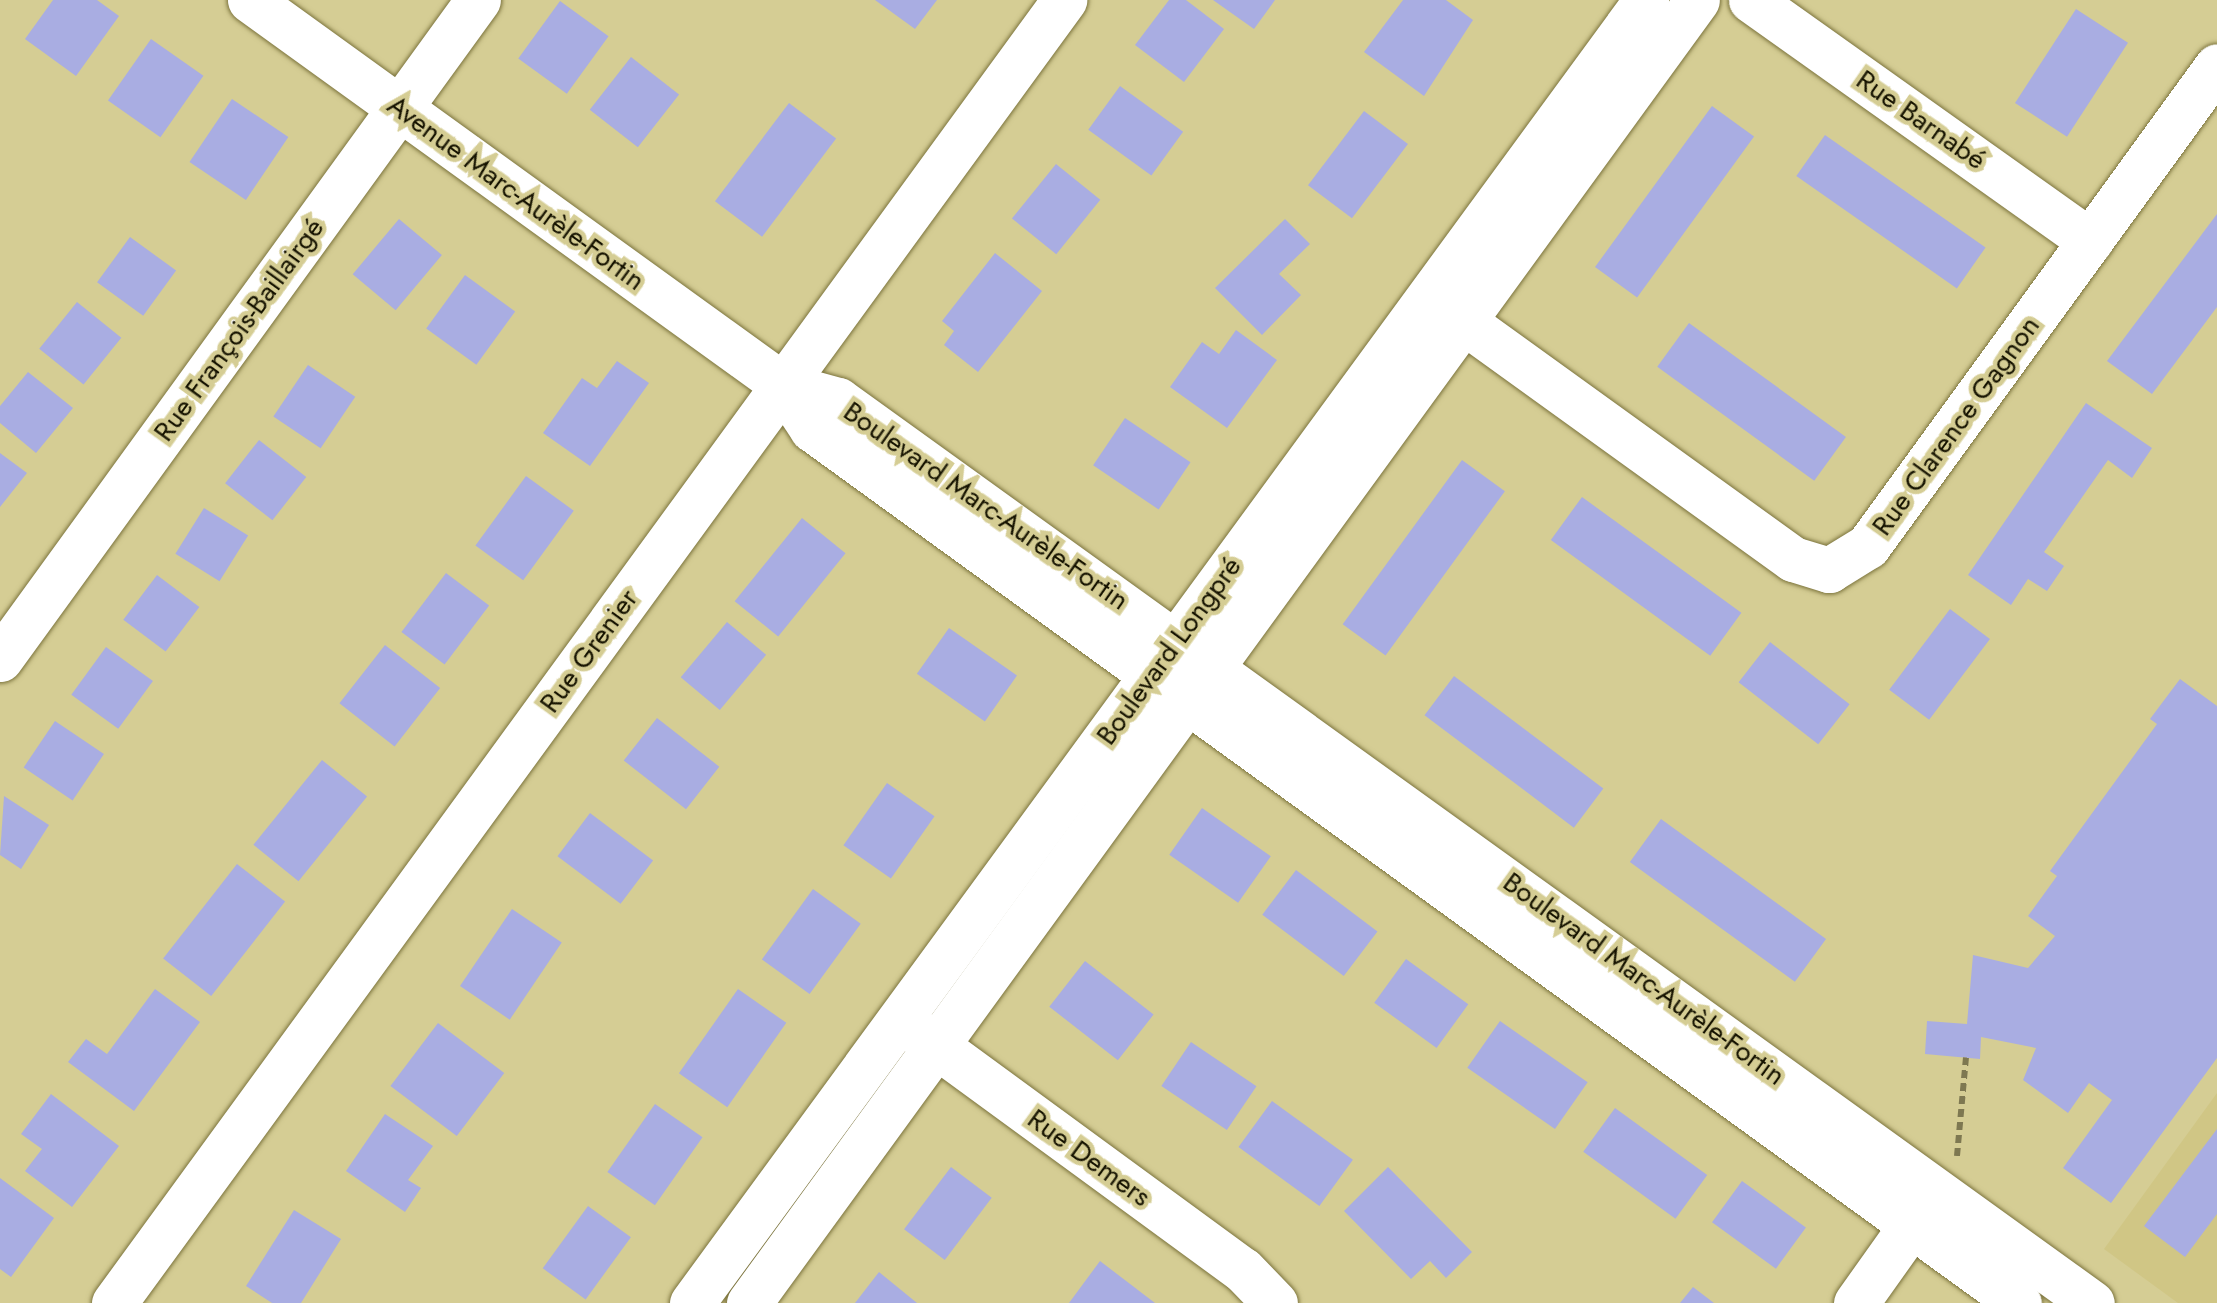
<!DOCTYPE html>
<html>
<head>
<meta charset="utf-8">
<style>
  body { margin:0 }
  #map { position:relative; width:2217px; height:1303px; overflow:hidden; background:#d5cd94; font-family:Jost,sans-serif }
  div>[style] { position:absolute }
  .built>* { inset:0; background:#d0c685 }
  .building>* { inset:0; background:#a9ade2; transform-origin:0 0 }
  .path>* { height:6px; margin-top:-3px; transform-origin:0; background:repeating-linear-gradient(90deg,#7e7851 0 8px,transparent 0 13px) }
  .roads { filter:drop-shadow(0 0 2px #7c743d) drop-shadow(0 0 2px #7c743d) }
  .street>* { height:45px; margin:-22.5px; padding:0 22.5px; transform-origin:22.5px; border-radius:22.5px; background:#fff }
  span { translate:-50% -50%; white-space:nowrap; text-align:center; line-height:1.15; -webkit-text-stroke:9px #d5cd94; paint-order:stroke }
  .street-label { font-size:28px; color:#161300 }
</style>
</head>
<body>
<div id="map">
  <div class="built">
    <i style="clip-path:polygon(2217px 1093px,2217px 1303px,2178px 1303px,2104px 1249px)"></i>
  </div>
  <div class="building">
    <i style="clip-path:polygon(53px 0,97px 0,119px 16px,76px 76px,25px 39px)"></i>
    <i style="clip-path:polygon(875px 0,937px 0,915px 29px)"></i>
    <i style="clip-path:polygon(1169px 0,1186px 0,1224px 29px,1184px 82px,1135px 45px)"></i>
    <i style="clip-path:polygon(1213px 0,1275px 0,1254px 29px)"></i>
    <i style="clip-path:polygon(1403px 0,1446px 0,1473px 20px,1424px 96px,1364px 52px)"></i>
    <i style="left:560px;top:1px;width:60px;height:71px;rotate:36deg"></i>
    <i style="left:2076px;top:9px;width:62px;height:112px;rotate:33deg"></i>
    <i style="left:151px;top:39px;width:64px;height:75px;rotate:35deg"></i>
    <i style="left:631px;top:57px;width:61px;height:67px;rotate:38deg"></i>
    <i style="left:1120px;top:86px;width:78px;height:54px;rotate:36deg"></i>
    <i style="left:232px;top:99px;width:68px;height:76px;rotate:34deg"></i>
    <i style="left:789px;top:103px;width:59px;height:123px;rotate:37deg"></i>
    <i style="left:1712px;top:106px;width:52px;height:199px;rotate:36deg"></i>
    <i style="left:1364px;top:111px;width:55px;height:93px;rotate:37deg"></i>
    <i style="left:1825px;top:135px;width:196px;height:50px;rotate:35deg"></i>
    <i style="left:1056px;top:164px;width:57px;height:70px;rotate:39deg"></i>
    <i style="clip-path:polygon(2217px 214px,2217px 307px,2152px 394px,2107px 361px)"></i>
    <i style="left:399px;top:219px;width:56px;height:72px;rotate:40deg"></i>
    <i style="clip-path:polygon(1285px 219px,1310px 244px,1279px 274px,1301px 295px,1262px 335px,1215px 288px)"></i>
    <i style="left:130px;top:237px;width:57px;height:56px;rotate:36deg"></i>
    <i style="clip-path:polygon(995px 253px,1042px 291px,978px 372px,944px 345px,954px 331px,942px 321px)"></i>
    <i style="left:465px;top:275px;width:62px;height:66px;rotate:36deg"></i>
    <i style="left:77px;top:302px;width:57px;height:60px;rotate:39deg"></i>
    <i style="left:1689px;top:323px;width:194px;height:54px;rotate:36deg"></i>
    <i style="clip-path:polygon(1236px 330px,1277px 360px,1227px 428px,1170px 387px,1202px 342px,1219px 354px)"></i>
    <i style="clip-path:polygon(617px 361px,649px 383px,590px 466px,543px 433px,582px 378px,597px 388px)"></i>
    <i style="left:308px;top:365px;width:57px;height:62px;rotate:34deg"></i>
    <i style="clip-path:polygon(28px 372px,73px 408px,36px 453px,0 423px,0 406px)"></i>
    <i style="clip-path:polygon(2086px 403px,2152px 448px,2132px 478px,2108px 460px,2044px 552px,2064px 566px,2047px 591px,2028px 579px,2011px 605px,1968px 575px)"></i>
    <i style="left:1125px;top:418px;width:79px;height:57px;rotate:34deg"></i>
    <i style="left:259px;top:440px;width:60px;height:55px;rotate:38deg"></i>
    <i style="clip-path:polygon(0 453px,27px 473px,0 507px)"></i>
    <i style="left:1462px;top:460px;width:53px;height:203px;rotate:36deg"></i>
    <i style="left:526px;top:476px;width:59px;height:86px;rotate:36deg"></i>
    <i style="left:1582px;top:497px;width:197px;height:53px;rotate:36deg"></i>
    <i style="left:204px;top:508px;width:52px;height:54px;rotate:32deg"></i>
    <i style="left:802px;top:518px;width:56px;height:107px;rotate:39deg"></i>
    <i style="left:446px;top:573px;width:54px;height:74px;rotate:37deg"></i>
    <i style="left:157px;top:575px;width:53px;height:56px;rotate:37deg"></i>
    <i style="left:1950px;top:609px;width:50px;height:101px;rotate:37deg"></i>
    <i style="left:727px;top:622px;width:51px;height:72px;rotate:40deg"></i>
    <i style="left:949px;top:628px;width:83px;height:56px;rotate:35deg"></i>
    <i style="left:1770px;top:642px;width:101px;height:51px;rotate:38deg"></i>
    <i style="left:385px;top:645px;width:70px;height:74px;rotate:38deg"></i>
    <i style="left:106px;top:647px;width:58px;height:59px;rotate:36deg"></i>
    <i style="left:1454px;top:676px;width:187px;height:49px;rotate:37deg"></i>
    <i style="clip-path:polygon(2180px 679px,2217px 706px,2217px 1058px,2111px 1203px,2063px 1168px,2112px 1100px,2089px 1083px,2068px 1113px,2023px 1080px,2036px 1048px,1981px 1037px,1980px 1059px,1925px 1054px,1927px 1021px,1967px 1024px,1973px 955px,2028px 968px,2055px 936px,2028px 916px,2057px 876px,2050px 871px,2157px 724px,2150px 719px)"></i>
    <i style="left:657px;top:718px;width:79px;height:54px;rotate:38deg"></i>
    <i style="left:55px;top:721px;width:59px;height:56px;rotate:34deg"></i>
    <i style="left:322px;top:760px;width:58px;height:109px;rotate:39deg"></i>
    <i style="left:887px;top:783px;width:58px;height:76px;rotate:35deg"></i>
    <i style="clip-path:polygon(4px 796px,49px 825px,21px 869px,0 855px)"></i>
    <i style="left:1202px;top:808px;width:84px;height:57px;rotate:35deg"></i>
    <i style="left:590px;top:813px;width:79px;height:54px;rotate:37deg"></i>
    <i style="left:1661px;top:819px;width:204px;height:53px;rotate:36deg"></i>
    <i style="left:237px;top:864px;width:61px;height:120px;rotate:38deg"></i>
    <i style="left:1296px;top:870px;width:102px;height:56px;rotate:37deg"></i>
    <i style="left:813px;top:889px;width:59px;height:87px;rotate:36deg"></i>
    <i style="left:512px;top:909px;width:60px;height:93px;rotate:34deg"></i>
    <i style="left:1406px;top:959px;width:77px;height:54px;rotate:36deg"></i>
    <i style="left:1085px;top:961px;width:87px;height:58px;rotate:38deg"></i>
    <i style="clip-path:polygon(155px 989px,200px 1022px,134px 1111px,68px 1062px,86px 1039px,107px 1054px)"></i>
    <i style="left:738px;top:989px;width:59px;height:103px;rotate:35deg"></i>
    <i style="left:1500px;top:1021px;width:107px;height:57px;rotate:35deg"></i>
    <i style="left:438px;top:1023px;width:83px;height:79px;rotate:37deg"></i>
    <i style="left:1191px;top:1042px;width:79px;height:53px;rotate:34deg"></i>
    <i style="clip-path:polygon(51px 1094px,119px 1146px,72px 1207px,25px 1171px,42px 1149px,21px 1134px)"></i>
    <i style="left:1272px;top:1101px;width:100px;height:57px;rotate:36deg"></i>
    <i style="left:655px;top:1104px;width:58px;height:83px;rotate:35deg"></i>
    <i style="left:1615px;top:1108px;width:114px;height:54px;rotate:36deg"></i>
    <i style="clip-path:polygon(385px 1114px,433px 1146px,408px 1180px,421px 1188px,405px 1212px,346px 1171px)"></i>
    <i style="clip-path:polygon(2217px 1129px,2217px 1214px,2185px 1257px,2144px 1226px)"></i>
    <i style="left:951px;top:1167px;width:51px;height:78px;rotate:37deg"></i>
    <i style="clip-path:polygon(1388px 1167px,1472px 1252px,1446px 1278px,1430px 1261px,1411px 1279px,1344px 1211px)"></i>
    <i style="clip-path:polygon(0 1178px,54px 1218px,11px 1277px,0 1269px)"></i>
    <i style="left:1742px;top:1181px;width:79px;height:51px;rotate:36deg"></i>
    <i style="left:588px;top:1206px;width:53px;height:77px;rotate:36deg"></i>
    <i style="clip-path:polygon(294px 1210px,341px 1239px,301px 1303px,272px 1303px,246px 1286px)"></i>
    <i style="clip-path:polygon(1100px 1261px,1155px 1303px,1069px 1303px)"></i>
    <i style="clip-path:polygon(879px 1272px,917px 1303px,855px 1303px)"></i>
    <i style="clip-path:polygon(1693px 1287px,1714px 1303px,1680px 1303px)"></i>
  </div>
  <div class="path">
    <i style="left:1957px;top:1156px;width:99px;rotate:-84.8deg"></i>
  </div>
  <div class="roads">
    <div class="street">
      <i style="left:250px;top:0;width:658px;rotate:35.84deg"></i>
      <i style="left:783px;top:385px;width:53px;rotate:56.6deg"></i>
      <i style="left:812px;top:429px;width:1490px;rotate:35.91deg"></i>
      <i style="left:1751px;top:0;width:416px;rotate:35.4deg"></i>
      <i style="left:1438px;top:303px;width:438px;rotate:35.8deg"></i>
      <i style="left:1793px;top:559px;width:38px;rotate:17deg"></i>
      <i style="left:1829px;top:570px;width:46px;rotate:-31.6deg"></i>
      <i style="left:1868px;top:546px;width:593px;rotate:-53.98deg"></i>
      <i style="left:783px;top:385px;width:57px;rotate:15.3deg"></i>
      <i style="left:838px;top:400px;width:1545px;rotate:35.76deg"></i>
      <i style="left:0;top:659px;width:814px;rotate:-54.05deg"></i>
      <i style="left:912px;top:1028px;width:410px;rotate:36.2deg"></i>
      <i style="left:1243px;top:1270px;width:46px;rotate:45.9deg"></i>
      <i style="left:114px;top:1303px;width:1613px;rotate:-53.9deg"></i>
      <i style="left:692px;top:1303px;width:1615px;rotate:-53.79deg"></i>
      <i style="left:749px;top:1303px;width:1611px;rotate:-53.96deg"></i>
      <i style="left:1856px;top:1303px;width:123px;rotate:-54.6deg"></i>
    </div>
  </div>
  <div class="street-label">
    <span style="left:1921px;top:120px;rotate:35deg">Rue Barnabé</span>
    <span style="left:516px;top:193px;rotate:36deg">Avenue Marc-Aurèle-Fortin</span>
    <span style="left:239px;top:330px;rotate:-54deg">Rue François-Baillairgé</span>
    <span style="left:1956px;top:426px;rotate:-54deg">Rue Clarence Gagnon</span>
    <span style="left:986px;top:506px;rotate:35deg">Boulevard Marc-Aurèle-Fortin</span>
    <span style="left:589px;top:651px;rotate:-54deg">Rue Grenier</span>
    <span style="left:1169px;top:651px;rotate:-54deg">Boulevard Longpré</span>
    <span style="left:1644px;top:979px;rotate:36deg">Boulevard Marc-Aurèle-Fortin</span>
    <span style="left:1089px;top:1158px;rotate:36deg">Rue Demers</span>
  </div>
</div>
</body>
</html>
